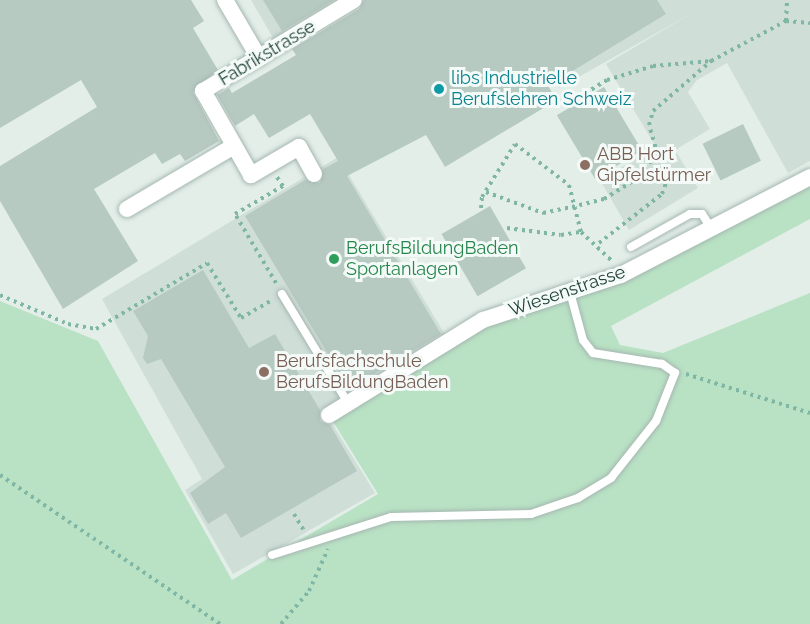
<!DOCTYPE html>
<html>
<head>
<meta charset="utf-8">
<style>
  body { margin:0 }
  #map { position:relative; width:810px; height:624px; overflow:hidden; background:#e3eee9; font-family:Raleway,sans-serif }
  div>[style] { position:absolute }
  .built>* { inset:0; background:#d0ded8 }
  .green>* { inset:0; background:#b9e2c4 }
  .building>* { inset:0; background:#b7cac2; transform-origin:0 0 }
  .path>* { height:4px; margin-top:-2px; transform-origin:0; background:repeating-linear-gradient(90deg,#7fb6a5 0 3px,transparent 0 7.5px) }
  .roads { filter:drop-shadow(0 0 2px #a5b7b1) drop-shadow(0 0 2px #a5b7b1) }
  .service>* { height:8px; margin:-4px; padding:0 4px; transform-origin:4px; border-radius:4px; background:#fff }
  .minor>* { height:16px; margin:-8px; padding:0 8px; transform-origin:8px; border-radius:8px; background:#fff }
  .dots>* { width:16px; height:16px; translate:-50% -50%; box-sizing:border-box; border:3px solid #f4faf7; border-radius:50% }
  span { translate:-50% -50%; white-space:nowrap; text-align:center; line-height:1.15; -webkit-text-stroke:6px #f4faf7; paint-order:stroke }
  .street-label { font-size:18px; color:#204239 }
  .culture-label { font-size:18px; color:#0d838f }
  .left { translate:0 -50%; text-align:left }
  .education-label { font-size:18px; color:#785e54 }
  .leisure-label { font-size:18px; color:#27864d }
</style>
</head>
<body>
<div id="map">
  <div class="built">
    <i style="clip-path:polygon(251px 0,371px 0,282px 53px)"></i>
    <i style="clip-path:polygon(512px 0,810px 0,810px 161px,788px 173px,727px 63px,697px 80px,688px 92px,710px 129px,675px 150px,698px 188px,629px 230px,600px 180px,656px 147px,606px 64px,694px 12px,559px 88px)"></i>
    <i style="clip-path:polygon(338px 157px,446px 336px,323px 409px,375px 493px,233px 574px,185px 490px,202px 479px,102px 299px)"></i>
  </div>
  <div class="green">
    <i style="clip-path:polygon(810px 177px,810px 219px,611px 326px,620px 345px,663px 353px,810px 293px,810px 624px,0 624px,0 301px,98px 341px,232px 580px,378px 494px,329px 415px,458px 334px,595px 284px)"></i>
  </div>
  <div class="building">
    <i style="clip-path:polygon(0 0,191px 0,204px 21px,193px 28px,218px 70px,193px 92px,219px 141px,185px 161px,180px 154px,162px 164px,155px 153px,94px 189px,138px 261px,63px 309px,0 201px,0 166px,97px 107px,81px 80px,0 128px)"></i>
    <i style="clip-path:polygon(263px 0,334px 0,282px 31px)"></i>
    <i style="clip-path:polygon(364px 0,657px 0,666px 14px,548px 86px,557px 100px,445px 167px,426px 135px,347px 176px,441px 334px,349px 389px,245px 216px,305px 180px,320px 183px,323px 169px,338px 161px,310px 114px,269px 138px,254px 114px,235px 126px,217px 95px,229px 88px,232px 93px,296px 55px,292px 49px,359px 9px)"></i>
    <i style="left:604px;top:87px;width:74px;height:55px;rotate:59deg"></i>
    <i style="left:743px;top:124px;width:41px;height:45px;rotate:64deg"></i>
    <i style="left:490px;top:206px;width:72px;height:56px;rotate:60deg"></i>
    <i style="clip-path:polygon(203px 270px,249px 348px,275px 334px,320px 410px,320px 421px,330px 425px,357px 471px,241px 538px,226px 513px,208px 524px,190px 493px,225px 467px,161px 359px,147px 364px,143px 358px,148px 336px,133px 311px)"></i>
  </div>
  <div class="path">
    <i style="left:786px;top:21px;width:24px;rotate:5deg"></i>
    <i style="left:566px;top:105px;width:48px;rotate:-31.4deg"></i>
    <i style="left:607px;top:80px;width:48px;rotate:-16.9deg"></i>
    <i style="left:653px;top:66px;width:58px;rotate:-4.9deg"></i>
    <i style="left:486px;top:192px;width:61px;rotate:20.2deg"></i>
    <i style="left:543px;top:213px;width:30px;rotate:-12deg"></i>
    <i style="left:572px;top:207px;width:33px;rotate:-14deg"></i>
    <i style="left:604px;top:199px;width:44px;rotate:-31.9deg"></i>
    <i style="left:641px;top:176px;width:29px;rotate:-56deg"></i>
    <i style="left:481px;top:208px;width:11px;rotate:-85deg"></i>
    <i style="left:482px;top:197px;width:62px;rotate:-58.1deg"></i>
    <i style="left:515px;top:144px;width:68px;rotate:37.2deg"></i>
    <i style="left:569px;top:185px;width:49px;rotate:75.7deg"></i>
    <i style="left:507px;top:228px;width:54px;rotate:7.4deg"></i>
    <i style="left:561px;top:235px;width:20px;rotate:-9deg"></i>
    <i style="left:581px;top:232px;width:42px;rotate:43.1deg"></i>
    <i style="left:599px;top:243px;width:80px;rotate:-37.9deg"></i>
    <i style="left:662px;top:194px;width:12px;rotate:-70deg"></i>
    <i style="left:666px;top:183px;width:60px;rotate:-106.3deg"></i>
    <i style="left:649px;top:125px;width:15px;rotate:-74deg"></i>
    <i style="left:653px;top:111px;width:77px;rotate:-40.8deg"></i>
    <i style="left:711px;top:61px;width:85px;rotate:-28.1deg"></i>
    <i style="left:786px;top:21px;width:21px;rotate:-87deg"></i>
    <i style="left:276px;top:283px;width:80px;rotate:-120.7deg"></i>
    <i style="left:235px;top:214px;width:56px;rotate:-30.3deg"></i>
    <i style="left:283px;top:186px;width:11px;rotate:-124deg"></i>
    <i style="left:0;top:295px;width:74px;rotate:23.1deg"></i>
    <i style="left:68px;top:324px;width:28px;rotate:10deg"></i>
    <i style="left:96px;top:329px;width:129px;rotate:-30.7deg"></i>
    <i style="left:207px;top:263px;width:65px;rotate:58.3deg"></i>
    <i style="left:241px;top:318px;width:34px;rotate:-30deg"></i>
    <i style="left:686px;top:374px;width:130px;rotate:17.5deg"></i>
    <i style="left:0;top:475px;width:266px;rotate:34.1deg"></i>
    <i style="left:294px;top:514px;width:21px;rotate:59deg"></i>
    <i style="left:281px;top:624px;width:43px;rotate:-49.7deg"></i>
    <i style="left:309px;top:591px;width:46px;rotate:-65.7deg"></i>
  </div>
  <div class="roads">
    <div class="service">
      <i style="left:631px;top:247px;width:68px;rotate:-29.2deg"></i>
      <i style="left:690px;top:214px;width:12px"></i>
      <i style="left:702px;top:214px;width:17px;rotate:57deg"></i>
      <i style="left:282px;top:294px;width:127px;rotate:58.8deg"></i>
      <i style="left:272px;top:555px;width:125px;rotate:-17.7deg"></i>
      <i style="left:391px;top:517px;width:140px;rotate:-1.2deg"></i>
      <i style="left:531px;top:514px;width:50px;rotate:-18.8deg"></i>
      <i style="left:578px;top:498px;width:39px;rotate:-31deg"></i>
      <i style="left:611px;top:478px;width:73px;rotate:-51.7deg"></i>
      <i style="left:656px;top:421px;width:52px;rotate:-68.4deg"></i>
      <i style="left:675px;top:373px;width:16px;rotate:-145deg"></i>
      <i style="left:662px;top:364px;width:70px;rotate:-170.9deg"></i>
      <i style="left:593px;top:353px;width:16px;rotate:-128deg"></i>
      <i style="left:583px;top:340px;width:50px;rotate:-105.2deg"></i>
    </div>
    <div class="minor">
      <i style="left:225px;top:0;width:67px;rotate:59.6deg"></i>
      <i style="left:314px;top:174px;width:31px;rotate:-119deg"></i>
      <i style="left:299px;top:147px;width:56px;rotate:149.7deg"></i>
      <i style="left:251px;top:175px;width:97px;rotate:-119.7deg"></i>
      <i style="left:203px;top:91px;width:176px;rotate:-31.1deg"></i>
      <i style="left:127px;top:209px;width:124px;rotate:-30.5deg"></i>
      <i style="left:329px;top:415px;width:181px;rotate:-31.7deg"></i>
      <i style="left:483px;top:320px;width:145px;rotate:-18.1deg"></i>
      <i style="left:621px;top:275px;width:213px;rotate:-27.4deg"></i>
    </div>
  </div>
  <div class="dots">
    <i style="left:439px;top:89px;background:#0f9aa8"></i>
    <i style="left:585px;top:165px;background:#8d6e63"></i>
    <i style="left:334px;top:259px;background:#2e9e5b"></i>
    <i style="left:264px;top:372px;background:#8d6e63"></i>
  </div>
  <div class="street-label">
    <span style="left:267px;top:53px;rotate:-31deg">Fabrikstrasse</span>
    <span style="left:567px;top:291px;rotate:-19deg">Wiesenstrasse</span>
  </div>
  <div class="culture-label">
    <span class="left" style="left:451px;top:89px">libs Industrielle<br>Berufslehren Schweiz</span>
  </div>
  <div class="education-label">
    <span class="left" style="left:597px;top:165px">ABB Hort<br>Gipfelstürmer</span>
    <span class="left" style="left:276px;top:372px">Berufsfachschule<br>BerufsBildungBaden</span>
  </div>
  <div class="leisure-label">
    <span class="left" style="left:346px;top:259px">BerufsBildungBaden<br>Sportanlagen</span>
  </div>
</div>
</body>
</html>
